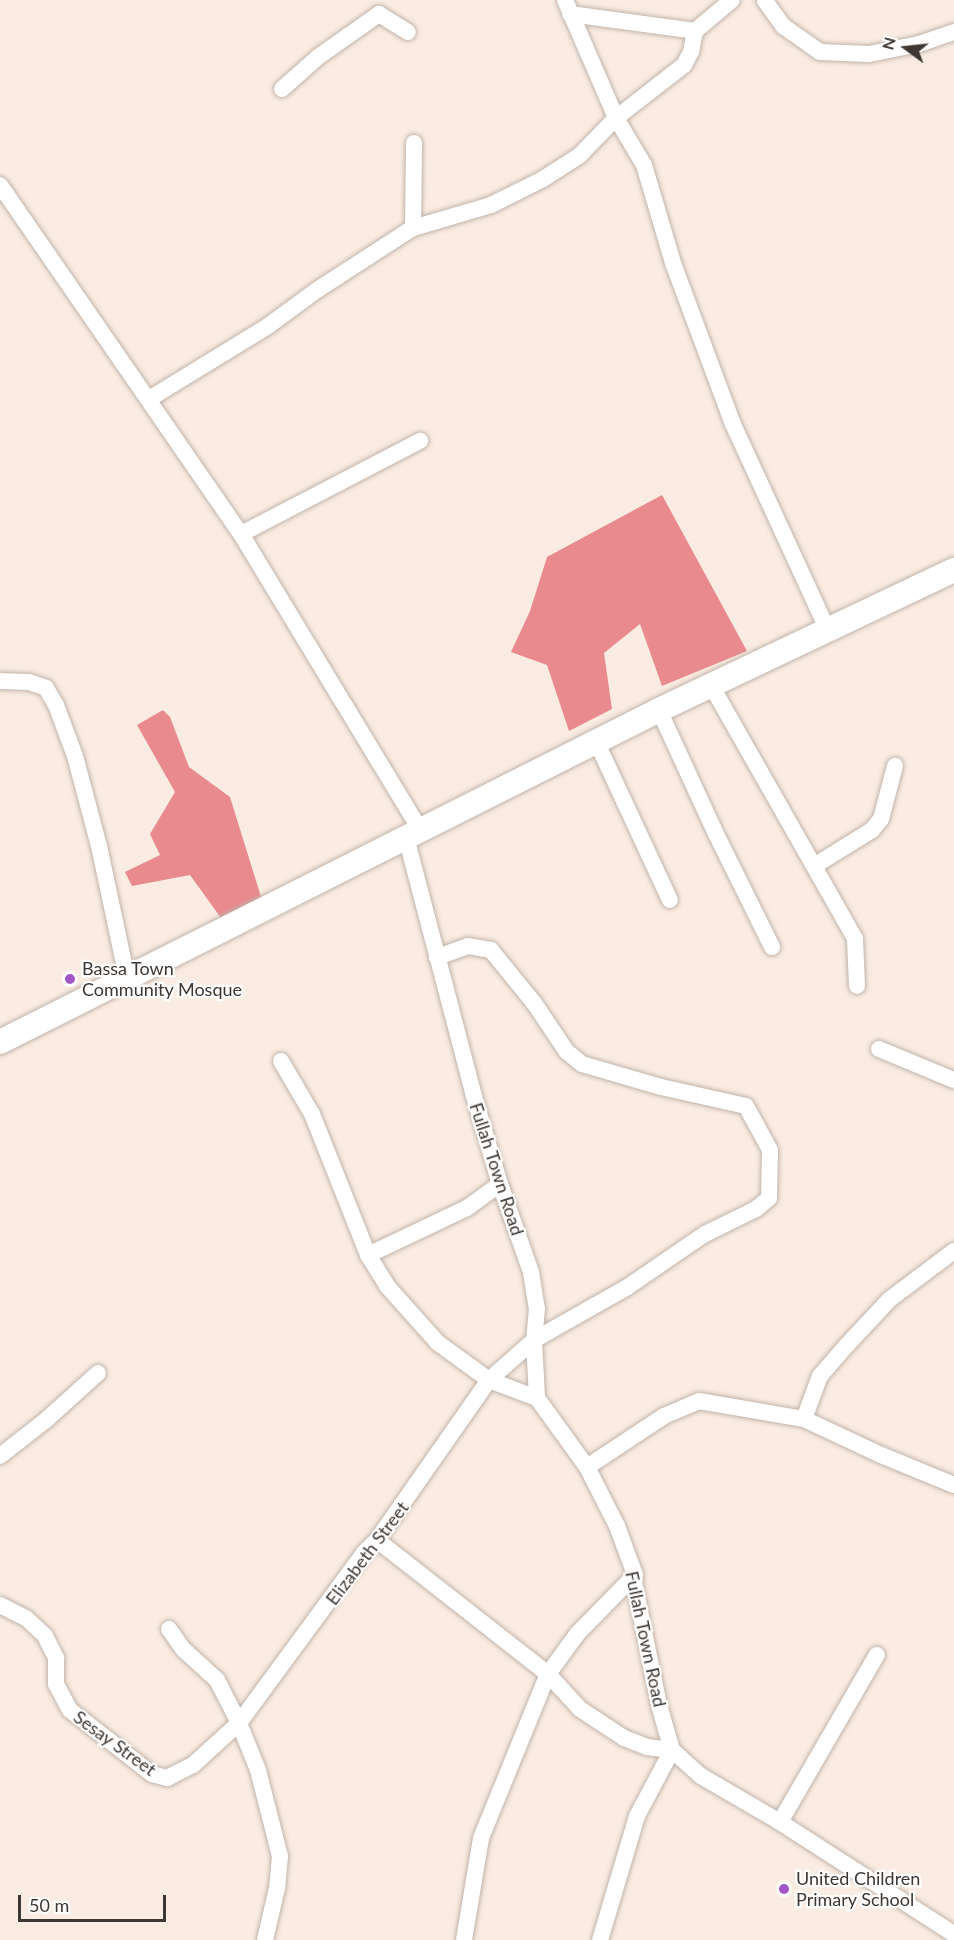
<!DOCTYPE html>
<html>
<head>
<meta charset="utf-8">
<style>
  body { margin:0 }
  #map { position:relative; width:954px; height:1940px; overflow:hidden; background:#faece2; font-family:Lato,sans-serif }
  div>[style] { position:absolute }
  .forest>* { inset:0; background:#e88a8e }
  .roads { filter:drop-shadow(0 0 2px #c1b4aa) drop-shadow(0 0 2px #c1b4aa) }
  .street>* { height:16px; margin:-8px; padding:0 8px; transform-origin:8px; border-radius:8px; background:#fff }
  .secondary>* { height:24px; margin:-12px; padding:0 12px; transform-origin:12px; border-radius:12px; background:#fff }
  .dots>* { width:16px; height:16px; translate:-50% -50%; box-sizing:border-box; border:3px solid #fff; border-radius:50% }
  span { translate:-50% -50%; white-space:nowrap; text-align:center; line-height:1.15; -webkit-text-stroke:4.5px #fff; paint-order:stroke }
  .poi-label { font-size:18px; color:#3d3733 }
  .left { translate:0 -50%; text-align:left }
  .street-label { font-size:18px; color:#3d3733 }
  .north { position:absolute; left:876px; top:18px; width:60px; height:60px; -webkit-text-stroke:4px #fff; paint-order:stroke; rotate:285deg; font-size:16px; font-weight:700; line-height:24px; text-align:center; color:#3d3733 }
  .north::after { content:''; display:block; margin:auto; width:21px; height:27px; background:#3d3733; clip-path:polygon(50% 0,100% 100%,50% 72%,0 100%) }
  .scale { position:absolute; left:18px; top:1895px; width:148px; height:27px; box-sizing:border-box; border:3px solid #3d3733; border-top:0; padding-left:8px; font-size:18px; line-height:21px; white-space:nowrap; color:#3d3733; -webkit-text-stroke:4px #fff; paint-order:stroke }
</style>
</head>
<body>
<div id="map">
  <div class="forest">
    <i style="clip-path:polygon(662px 495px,747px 651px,662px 686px,640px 624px,604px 653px,612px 709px,569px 731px,547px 665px,511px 652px,530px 611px,547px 557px)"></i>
    <i style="clip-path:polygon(163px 710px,170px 717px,189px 767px,230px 797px,262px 900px,221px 918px,190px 875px,132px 886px,125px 872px,160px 855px,150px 834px,175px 792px,137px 725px)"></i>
  </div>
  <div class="roads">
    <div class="street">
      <i style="left:565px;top:0;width:129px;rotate:66.6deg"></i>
      <i style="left:616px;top:118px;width:55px;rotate:59.2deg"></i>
      <i style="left:644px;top:165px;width:102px;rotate:73.5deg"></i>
      <i style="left:673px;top:263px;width:170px;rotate:69.6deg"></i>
      <i style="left:732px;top:422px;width:228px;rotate:65.3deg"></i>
      <i style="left:765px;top:1px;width:31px;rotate:54deg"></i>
      <i style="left:783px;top:26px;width:45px;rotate:35.1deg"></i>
      <i style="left:820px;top:52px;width:49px;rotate:2.3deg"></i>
      <i style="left:869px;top:54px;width:51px;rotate:-11.3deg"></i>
      <i style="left:919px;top:44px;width:37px;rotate:-19deg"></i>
      <i style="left:570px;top:14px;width:126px;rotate:7.7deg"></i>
      <i style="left:282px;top:89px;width:48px;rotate:-41.6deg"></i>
      <i style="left:318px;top:57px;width:75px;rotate:-35.2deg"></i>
      <i style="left:379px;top:14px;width:34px;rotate:32deg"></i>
      <i style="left:0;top:185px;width:424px;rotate:55.4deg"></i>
      <i style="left:241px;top:534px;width:346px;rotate:58.8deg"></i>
      <i style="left:413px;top:228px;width:85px;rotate:-89.3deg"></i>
      <i style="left:149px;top:399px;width:140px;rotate:-31.5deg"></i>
      <i style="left:268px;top:326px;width:61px;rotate:-36.3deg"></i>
      <i style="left:317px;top:290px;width:114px;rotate:-32.9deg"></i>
      <i style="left:413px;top:228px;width:81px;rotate:-16.4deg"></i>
      <i style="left:491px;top:205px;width:58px;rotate:-26.6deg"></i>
      <i style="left:543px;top:179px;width:43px;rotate:-32.6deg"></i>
      <i style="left:579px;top:156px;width:53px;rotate:-45.8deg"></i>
      <i style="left:616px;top:118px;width:86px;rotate:-37.9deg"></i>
      <i style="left:684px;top:65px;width:15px;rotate:-62deg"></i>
      <i style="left:691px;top:52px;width:21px;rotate:-79deg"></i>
      <i style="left:695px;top:31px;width:48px;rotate:-40deg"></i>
      <i style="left:241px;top:534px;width:202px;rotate:-27.5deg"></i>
      <i style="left:0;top:681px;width:29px;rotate:2deg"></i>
      <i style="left:29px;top:682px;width:18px;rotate:19deg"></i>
      <i style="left:46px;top:688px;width:20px;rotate:60deg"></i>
      <i style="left:56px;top:705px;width:54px;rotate:69.6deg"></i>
      <i style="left:75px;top:756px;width:93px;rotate:75.1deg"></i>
      <i style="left:99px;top:846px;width:135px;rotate:78deg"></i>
      <i style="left:711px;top:685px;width:292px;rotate:60.4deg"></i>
      <i style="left:855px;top:939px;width:47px;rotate:87.6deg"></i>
      <i style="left:659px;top:710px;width:139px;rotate:65.3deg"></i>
      <i style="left:717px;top:836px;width:124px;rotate:63.6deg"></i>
      <i style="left:597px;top:743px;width:173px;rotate:65.1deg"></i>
      <i style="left:406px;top:837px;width:265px;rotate:75.3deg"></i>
      <i style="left:473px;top:1093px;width:95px;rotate:73.5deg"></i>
      <i style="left:500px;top:1184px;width:93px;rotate:70.6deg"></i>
      <i style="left:531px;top:1272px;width:36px;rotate:81deg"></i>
      <i style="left:537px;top:1308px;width:32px;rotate:95deg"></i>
      <i style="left:534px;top:1340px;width:58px;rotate:87deg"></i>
      <i style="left:537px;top:1398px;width:85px;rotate:54.1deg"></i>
      <i style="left:587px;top:1467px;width:66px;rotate:63deg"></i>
      <i style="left:617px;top:1526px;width:52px;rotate:69.8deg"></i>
      <i style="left:635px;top:1575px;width:7px;rotate:98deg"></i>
      <i style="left:634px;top:1582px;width:126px;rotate:78.5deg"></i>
      <i style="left:659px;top:1705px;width:47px;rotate:73.9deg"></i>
      <i style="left:672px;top:1750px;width:39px;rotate:42deg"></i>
      <i style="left:701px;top:1776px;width:91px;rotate:30.2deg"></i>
      <i style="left:780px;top:1822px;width:207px;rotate:32.8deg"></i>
      <i style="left:814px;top:866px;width:68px;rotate:-31.8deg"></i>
      <i style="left:872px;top:830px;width:14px;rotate:-51deg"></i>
      <i style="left:881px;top:819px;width:55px;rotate:-75.2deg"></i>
      <i style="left:879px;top:1049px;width:81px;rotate:22.5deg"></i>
      <i style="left:281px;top:1061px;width:61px;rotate:59.7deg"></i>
      <i style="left:312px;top:1114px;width:152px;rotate:68.3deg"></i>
      <i style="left:368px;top:1255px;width:36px;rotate:58deg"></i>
      <i style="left:387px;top:1286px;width:76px;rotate:48.2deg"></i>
      <i style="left:438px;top:1343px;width:63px;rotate:36deg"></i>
      <i style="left:489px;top:1380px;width:51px;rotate:20.6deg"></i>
      <i style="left:368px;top:1255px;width:110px;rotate:-25.4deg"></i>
      <i style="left:467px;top:1208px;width:41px;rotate:-36deg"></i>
      <i style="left:804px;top:1419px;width:46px;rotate:-69.6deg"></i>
      <i style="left:820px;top:1376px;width:40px;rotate:-49deg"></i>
      <i style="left:846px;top:1346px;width:64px;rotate:-46.9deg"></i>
      <i style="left:890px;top:1299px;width:80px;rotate:-36.9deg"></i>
      <i style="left:0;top:1456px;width:58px;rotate:-38deg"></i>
      <i style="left:46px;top:1420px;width:70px;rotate:-42.1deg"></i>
      <i style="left:587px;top:1467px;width:92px;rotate:-33.5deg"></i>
      <i style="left:664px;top:1416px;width:38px;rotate:-23deg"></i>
      <i style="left:699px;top:1401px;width:107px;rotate:9.7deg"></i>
      <i style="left:804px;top:1419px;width:85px;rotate:25.1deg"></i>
      <i style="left:881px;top:1455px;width:79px;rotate:22.3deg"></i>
      <i style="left:377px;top:1540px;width:217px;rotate:38.1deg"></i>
      <i style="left:548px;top:1674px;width:47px;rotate:47.6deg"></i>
      <i style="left:580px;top:1709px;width:53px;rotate:33.4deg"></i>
      <i style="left:624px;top:1738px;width:25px;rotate:21deg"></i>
      <i style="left:647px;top:1747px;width:25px;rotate:7deg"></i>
      <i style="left:672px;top:1750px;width:75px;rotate:117.9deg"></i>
      <i style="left:637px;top:1816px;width:129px;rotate:106.6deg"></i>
      <i style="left:0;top:1605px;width:29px;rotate:27deg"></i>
      <i style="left:26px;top:1618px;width:26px;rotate:43deg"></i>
      <i style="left:45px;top:1636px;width:25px;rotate:63deg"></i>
      <i style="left:56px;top:1658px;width:26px;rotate:90deg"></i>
      <i style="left:56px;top:1684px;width:30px;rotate:62deg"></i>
      <i style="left:70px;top:1710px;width:104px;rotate:38deg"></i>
      <i style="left:152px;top:1774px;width:16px;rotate:15deg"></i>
      <i style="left:167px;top:1778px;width:29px;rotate:-27deg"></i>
      <i style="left:193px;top:1765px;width:62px;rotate:-42.4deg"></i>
      <i style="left:239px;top:1723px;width:211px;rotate:-53.7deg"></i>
      <i style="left:364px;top:1553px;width:18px;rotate:-45deg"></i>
      <i style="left:377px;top:1540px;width:195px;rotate:-55deg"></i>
      <i style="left:489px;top:1380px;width:60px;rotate:-41.6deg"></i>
      <i style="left:534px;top:1340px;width:106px;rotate:-29.5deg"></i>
      <i style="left:626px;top:1288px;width:96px;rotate:-34.4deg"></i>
      <i style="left:705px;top:1234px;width:57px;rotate:-26.1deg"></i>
      <i style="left:756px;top:1209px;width:17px;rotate:-40deg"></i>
      <i style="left:769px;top:1198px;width:48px;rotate:-88.8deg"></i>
      <i style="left:770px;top:1150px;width:50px;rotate:-118.6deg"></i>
      <i style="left:746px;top:1106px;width:87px;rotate:-167.4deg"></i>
      <i style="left:661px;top:1087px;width:82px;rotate:-163.8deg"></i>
      <i style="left:582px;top:1064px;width:19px;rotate:-141deg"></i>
      <i style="left:567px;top:1052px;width:59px;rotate:-124deg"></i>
      <i style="left:534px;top:1003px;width:68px;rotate:-129.1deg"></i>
      <i style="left:491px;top:950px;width:23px;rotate:-170deg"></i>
      <i style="left:468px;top:946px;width:33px;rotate:160deg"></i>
      <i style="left:169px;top:1629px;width:24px;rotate:55deg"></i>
      <i style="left:183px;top:1649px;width:46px;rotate:42.4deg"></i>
      <i style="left:217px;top:1680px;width:48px;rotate:62.9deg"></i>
      <i style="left:239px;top:1723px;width:51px;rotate:68deg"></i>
      <i style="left:258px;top:1770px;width:89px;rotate:75.7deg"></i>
      <i style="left:280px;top:1856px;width:32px;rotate:95deg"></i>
      <i style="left:277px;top:1888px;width:53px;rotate:103deg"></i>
      <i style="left:780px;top:1822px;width:193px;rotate:-59.9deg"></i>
      <i style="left:464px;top:1940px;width:103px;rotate:-80.5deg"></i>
      <i style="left:481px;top:1838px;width:177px;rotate:-67.8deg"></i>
      <i style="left:548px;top:1674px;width:51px;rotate:-53.8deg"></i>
      <i style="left:578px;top:1633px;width:81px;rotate:-45.5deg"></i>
    </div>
    <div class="secondary">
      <i style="left:0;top:1042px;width:738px;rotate:-26.74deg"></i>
      <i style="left:659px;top:710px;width:327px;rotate:-25.4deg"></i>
    </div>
  </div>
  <div class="dots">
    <i style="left:70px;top:979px;background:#a056c9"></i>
    <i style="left:784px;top:1889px;background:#a056c9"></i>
  </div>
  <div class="poi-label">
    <span class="left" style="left:82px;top:979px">Bassa Town<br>Community Mosque</span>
    <span class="left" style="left:796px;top:1889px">United Children<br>Primary School</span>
  </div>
  <div class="street-label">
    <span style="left:497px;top:1169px;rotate:72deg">Fullah Town Road</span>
    <span style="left:367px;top:1553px;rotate:-53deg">Elizabeth Street</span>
    <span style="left:646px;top:1639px;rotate:78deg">Fullah Town Road</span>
    <span style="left:115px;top:1743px;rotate:36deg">Sesay Street</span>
  </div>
  <div class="north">N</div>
  <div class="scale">50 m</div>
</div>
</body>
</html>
